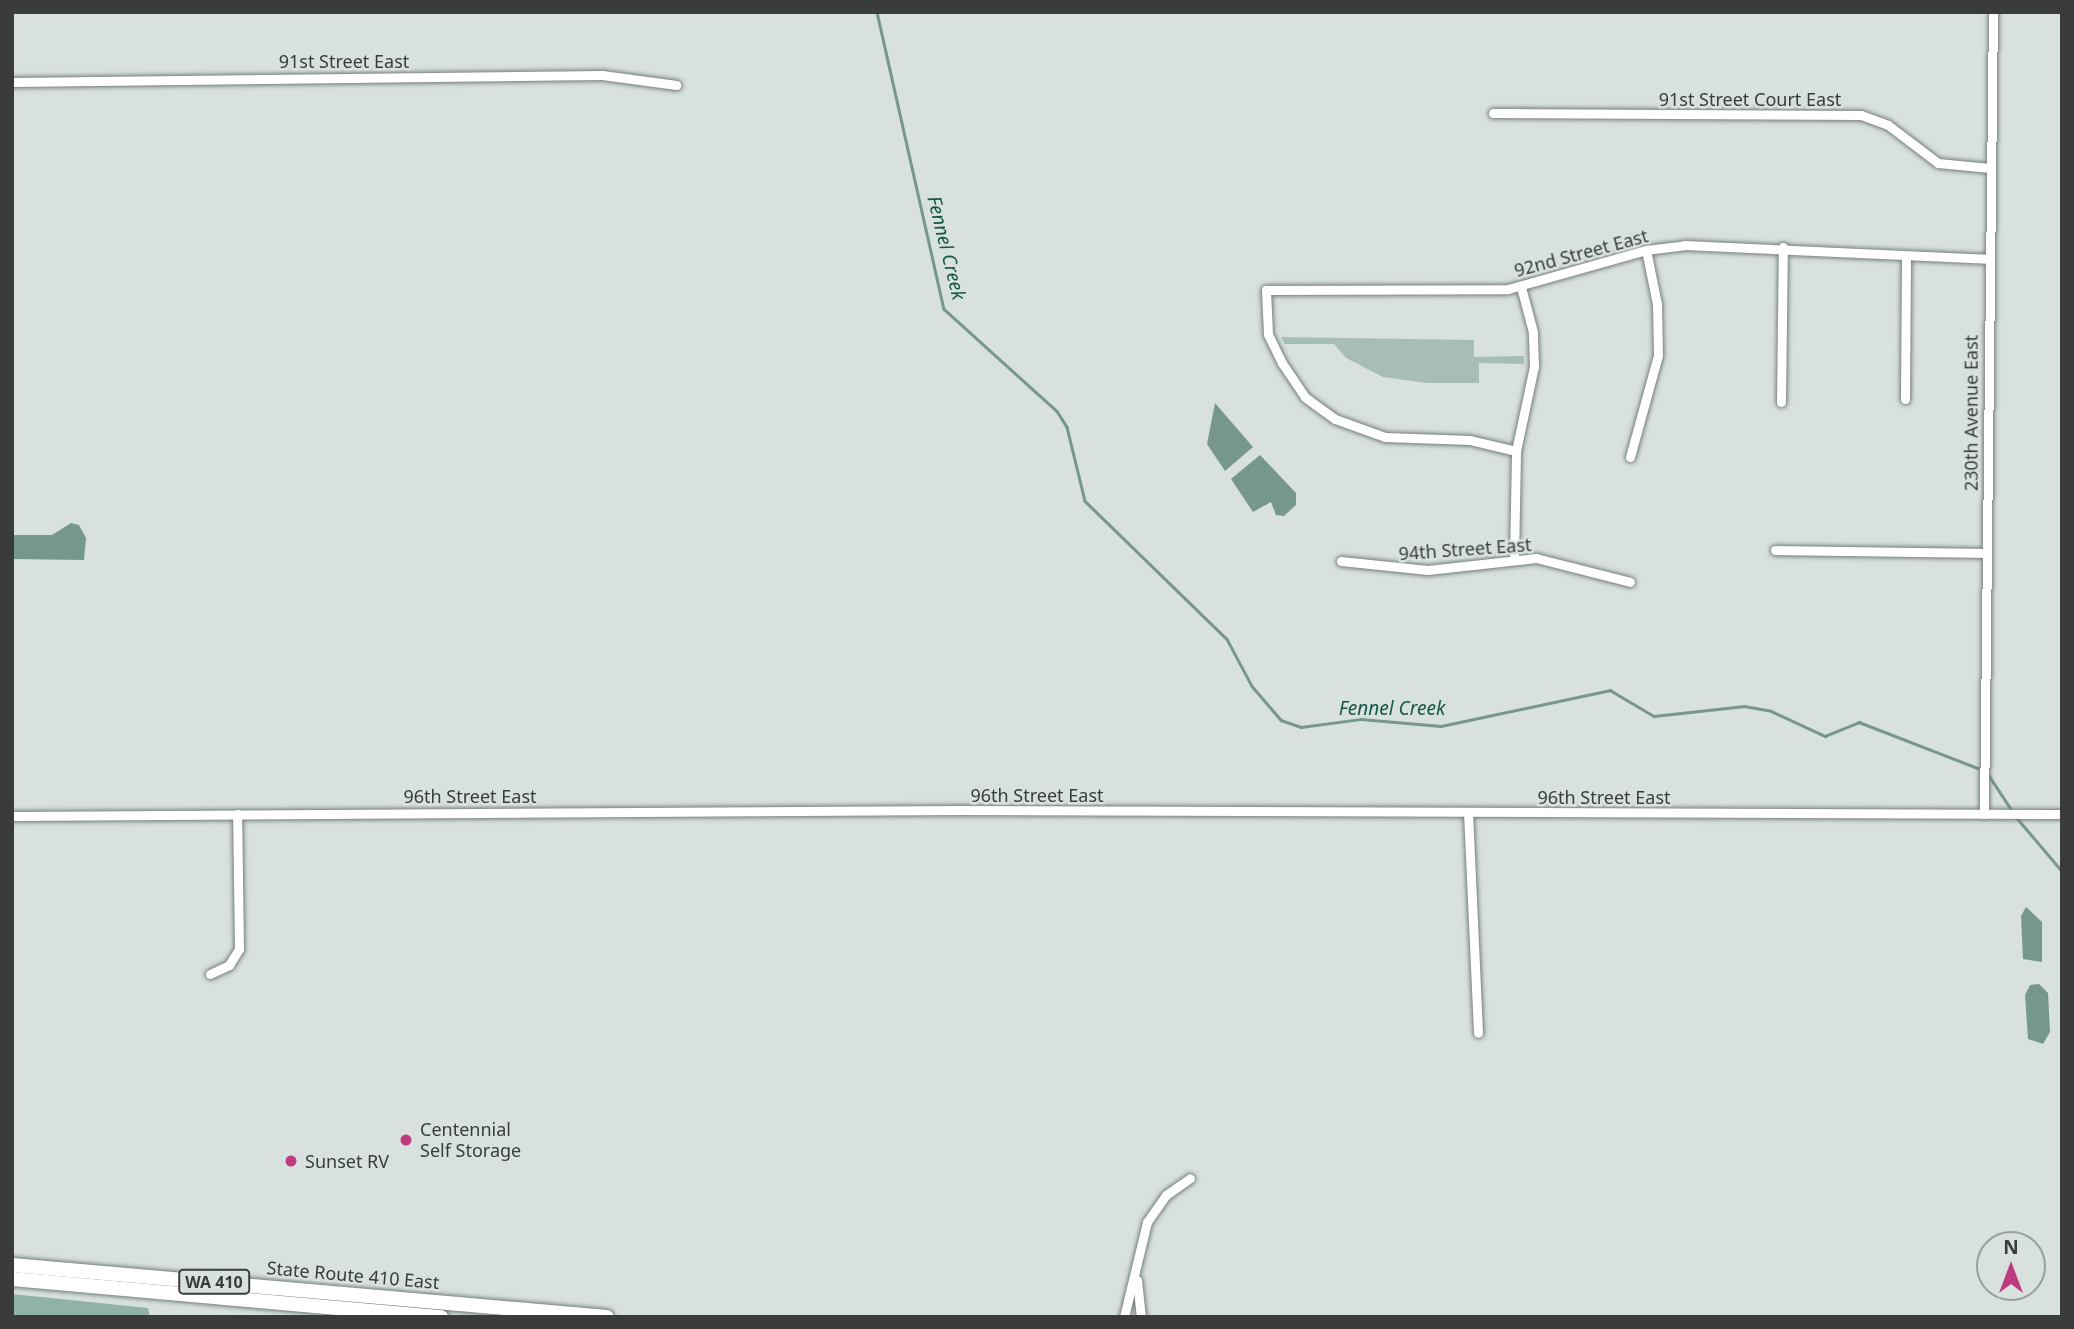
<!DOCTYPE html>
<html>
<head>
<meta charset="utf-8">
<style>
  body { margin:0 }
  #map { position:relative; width:2074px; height:1329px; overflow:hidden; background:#d8e1de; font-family:"Noto Sans",sans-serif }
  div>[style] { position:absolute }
  .green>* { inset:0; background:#a6beb6 }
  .forest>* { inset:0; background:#91b2a7 }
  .water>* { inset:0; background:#76978c }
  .stream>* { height:2.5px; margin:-1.25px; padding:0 1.25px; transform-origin:1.25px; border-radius:1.25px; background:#76978c }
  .roads { filter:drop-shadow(0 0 2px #767f7c) drop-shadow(0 0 2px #767f7c) }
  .street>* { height:9px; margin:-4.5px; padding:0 4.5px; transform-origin:4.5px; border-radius:4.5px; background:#fff }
  .primary>* { height:14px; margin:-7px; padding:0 7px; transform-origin:7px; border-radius:7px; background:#fff }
  .dots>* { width:19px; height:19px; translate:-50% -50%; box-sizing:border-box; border:4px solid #d8e1de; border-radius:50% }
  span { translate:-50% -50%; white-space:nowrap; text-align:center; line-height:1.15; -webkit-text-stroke:5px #d8e1de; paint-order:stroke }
  .shield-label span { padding:2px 5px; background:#d8e1de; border:2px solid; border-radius:5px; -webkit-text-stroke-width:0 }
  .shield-label { font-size:16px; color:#393c3b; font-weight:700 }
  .street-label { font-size:18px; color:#393c3b }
  .poi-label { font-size:18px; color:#393c3b }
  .left { translate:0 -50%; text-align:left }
  .water-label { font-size:19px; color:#165747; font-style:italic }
  .frame { position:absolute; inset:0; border:14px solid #393c3b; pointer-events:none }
  .north { position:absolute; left:1976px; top:1231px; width:70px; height:70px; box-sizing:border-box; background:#d8e1de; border:2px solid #989f9d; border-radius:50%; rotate:0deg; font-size:19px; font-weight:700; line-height:28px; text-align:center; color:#393c3b }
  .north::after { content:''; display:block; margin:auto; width:24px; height:32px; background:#bf3b80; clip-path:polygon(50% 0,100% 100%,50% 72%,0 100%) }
</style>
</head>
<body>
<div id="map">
  <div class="green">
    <i style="clip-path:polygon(1281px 337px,1474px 340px,1474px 357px,1524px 356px,1524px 364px,1479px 363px,1479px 383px,1427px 383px,1383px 377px,1346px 358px,1334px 344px,1285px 344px)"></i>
  </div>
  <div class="forest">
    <i style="clip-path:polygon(12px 1294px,148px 1308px,150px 1317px,12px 1317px)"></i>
  </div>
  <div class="water">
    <i style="clip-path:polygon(1215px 403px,1253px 447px,1225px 471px,1207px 444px)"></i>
    <i style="clip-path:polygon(1260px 455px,1296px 493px,1296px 505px,1284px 516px,1276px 515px,1271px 502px,1253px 512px,1231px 479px)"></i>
    <i style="clip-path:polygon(71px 523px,79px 525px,86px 538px,84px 560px,12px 559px,12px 535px,52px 535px)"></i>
    <i style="clip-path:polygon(2026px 907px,2042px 922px,2042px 962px,2023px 959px,2021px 916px)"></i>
    <i style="clip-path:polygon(2039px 984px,2048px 993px,2050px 1032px,2043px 1044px,2028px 1039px,2025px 995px,2030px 985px)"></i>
  </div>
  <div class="stream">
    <i style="left:877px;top:12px;width:304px;rotate:77.3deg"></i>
    <i style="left:944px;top:309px;width:152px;rotate:42.1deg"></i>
    <i style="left:1057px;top:411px;width:19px;rotate:58deg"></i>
    <i style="left:1067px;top:427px;width:76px;rotate:76.3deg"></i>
    <i style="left:1085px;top:501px;width:198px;rotate:44.2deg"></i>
    <i style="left:1227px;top:639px;width:53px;rotate:62deg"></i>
    <i style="left:1252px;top:686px;width:45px;rotate:49.5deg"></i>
    <i style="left:1281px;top:720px;width:21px;rotate:19deg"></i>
    <i style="left:1301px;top:727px;width:61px;rotate:-7.6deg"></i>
    <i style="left:1361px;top:719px;width:80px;rotate:5deg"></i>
    <i style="left:1441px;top:726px;width:173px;rotate:-12deg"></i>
    <i style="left:1610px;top:690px;width:51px;rotate:30.6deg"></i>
    <i style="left:1654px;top:716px;width:91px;rotate:-6.3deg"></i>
    <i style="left:1744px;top:706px;width:27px;rotate:10deg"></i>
    <i style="left:1771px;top:711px;width:60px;rotate:24.8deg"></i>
    <i style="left:1825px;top:736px;width:37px;rotate:-22deg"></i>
    <i style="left:1859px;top:722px;width:133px;rotate:21.2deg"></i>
    <i style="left:1988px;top:774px;width:45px;rotate:56.7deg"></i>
    <i style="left:2017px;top:818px;width:70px;rotate:49.7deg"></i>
  </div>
  <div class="roads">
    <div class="street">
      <i style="left:12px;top:82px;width:590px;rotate:-0.68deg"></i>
      <i style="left:602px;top:75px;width:75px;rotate:7.7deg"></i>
      <i style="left:1493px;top:113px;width:368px;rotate:0.3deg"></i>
      <i style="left:1861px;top:115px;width:29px;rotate:20deg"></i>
      <i style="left:1888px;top:125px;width:63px;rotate:37.2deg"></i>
      <i style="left:1938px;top:163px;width:52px;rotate:5.5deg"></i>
      <i style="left:1905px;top:399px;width:142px;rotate:-89.6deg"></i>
      <i style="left:1781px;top:402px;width:155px;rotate:-89.3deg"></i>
      <i style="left:1516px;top:451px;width:47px;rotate:-166.6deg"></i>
      <i style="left:1470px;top:440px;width:85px;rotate:-178deg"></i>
      <i style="left:1385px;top:437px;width:53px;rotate:-160.2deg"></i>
      <i style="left:1335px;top:419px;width:37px;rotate:-144deg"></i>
      <i style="left:1305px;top:397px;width:41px;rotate:-124.1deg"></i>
      <i style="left:1282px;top:363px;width:32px;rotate:-116deg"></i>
      <i style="left:1268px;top:334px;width:44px;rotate:-92.6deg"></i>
      <i style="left:1266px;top:290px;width:242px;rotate:-0.2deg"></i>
      <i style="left:1508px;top:289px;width:143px;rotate:-15.8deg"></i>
      <i style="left:1646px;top:250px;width:38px;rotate:-7deg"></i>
      <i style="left:1684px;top:245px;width:303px;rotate:2.6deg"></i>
      <i style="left:1630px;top:457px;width:106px;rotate:-74.6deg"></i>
      <i style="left:1658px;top:355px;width:51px;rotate:-91.1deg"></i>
      <i style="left:1657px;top:304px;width:55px;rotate:-101.5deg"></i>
      <i style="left:1775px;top:550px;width:211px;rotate:0.8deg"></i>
      <i style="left:1514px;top:558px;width:107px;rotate:-88.9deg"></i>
      <i style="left:1516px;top:451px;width:87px;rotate:-78deg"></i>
      <i style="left:1534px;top:366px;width:34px;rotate:-92deg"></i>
      <i style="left:1533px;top:332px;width:47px;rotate:-104.9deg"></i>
      <i style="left:1341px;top:561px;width:87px;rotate:5.9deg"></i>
      <i style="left:1428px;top:570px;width:109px;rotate:-6.3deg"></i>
      <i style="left:1536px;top:558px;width:97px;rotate:14.3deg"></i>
      <i style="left:1468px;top:812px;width:221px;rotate:87.4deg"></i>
      <i style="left:1984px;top:814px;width:802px;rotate:-89.36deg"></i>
      <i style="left:12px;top:816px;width:949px;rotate:-0.36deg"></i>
      <i style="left:961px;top:810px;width:1101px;rotate:0.21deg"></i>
      <i style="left:210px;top:974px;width:21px;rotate:-25deg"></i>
      <i style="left:229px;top:965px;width:19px;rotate:-58deg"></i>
      <i style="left:239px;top:949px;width:135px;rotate:-90.8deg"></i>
      <i style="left:1137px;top:1280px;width:37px;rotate:84deg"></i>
      <i style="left:1124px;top:1317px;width:98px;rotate:-76.4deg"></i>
      <i style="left:1147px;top:1222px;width:33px;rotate:-55deg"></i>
      <i style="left:1166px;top:1195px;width:29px;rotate:-35deg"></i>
    </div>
    <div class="primary">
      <i style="left:12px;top:1265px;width:597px;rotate:4.99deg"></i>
      <i style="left:12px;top:1279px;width:431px;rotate:5.1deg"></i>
    </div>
  </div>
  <div class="dots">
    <i style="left:406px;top:1140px;background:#bf3b80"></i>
    <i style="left:291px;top:1161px;background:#bf3b80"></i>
  </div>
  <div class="shield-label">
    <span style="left:214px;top:1282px">WA 410</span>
  </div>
  <div class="street-label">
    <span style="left:344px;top:61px">91st Street East</span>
    <span style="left:1750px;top:99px">91st Street Court East</span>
    <span style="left:1581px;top:253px;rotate:-15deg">92nd Street East</span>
    <span style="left:1971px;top:413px;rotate:-90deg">230th Avenue East</span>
    <span style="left:1465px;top:549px;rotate:-4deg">94th Street East</span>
    <span style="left:1037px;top:795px">96th Street East</span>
    <span style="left:470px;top:796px">96th Street East</span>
    <span style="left:1604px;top:797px">96th Street East</span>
    <span style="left:353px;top:1275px;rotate:5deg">State Route 410 East</span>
  </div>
  <div class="poi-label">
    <span class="left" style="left:420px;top:1140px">Centennial<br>Self Storage</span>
    <span class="left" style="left:305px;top:1161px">Sunset RV</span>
  </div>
  <div class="water-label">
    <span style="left:946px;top:248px;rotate:76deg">Fennel Creek</span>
    <span style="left:1392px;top:709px">Fennel Creek</span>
  </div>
  <div class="frame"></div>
  <div class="north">N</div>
</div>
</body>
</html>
